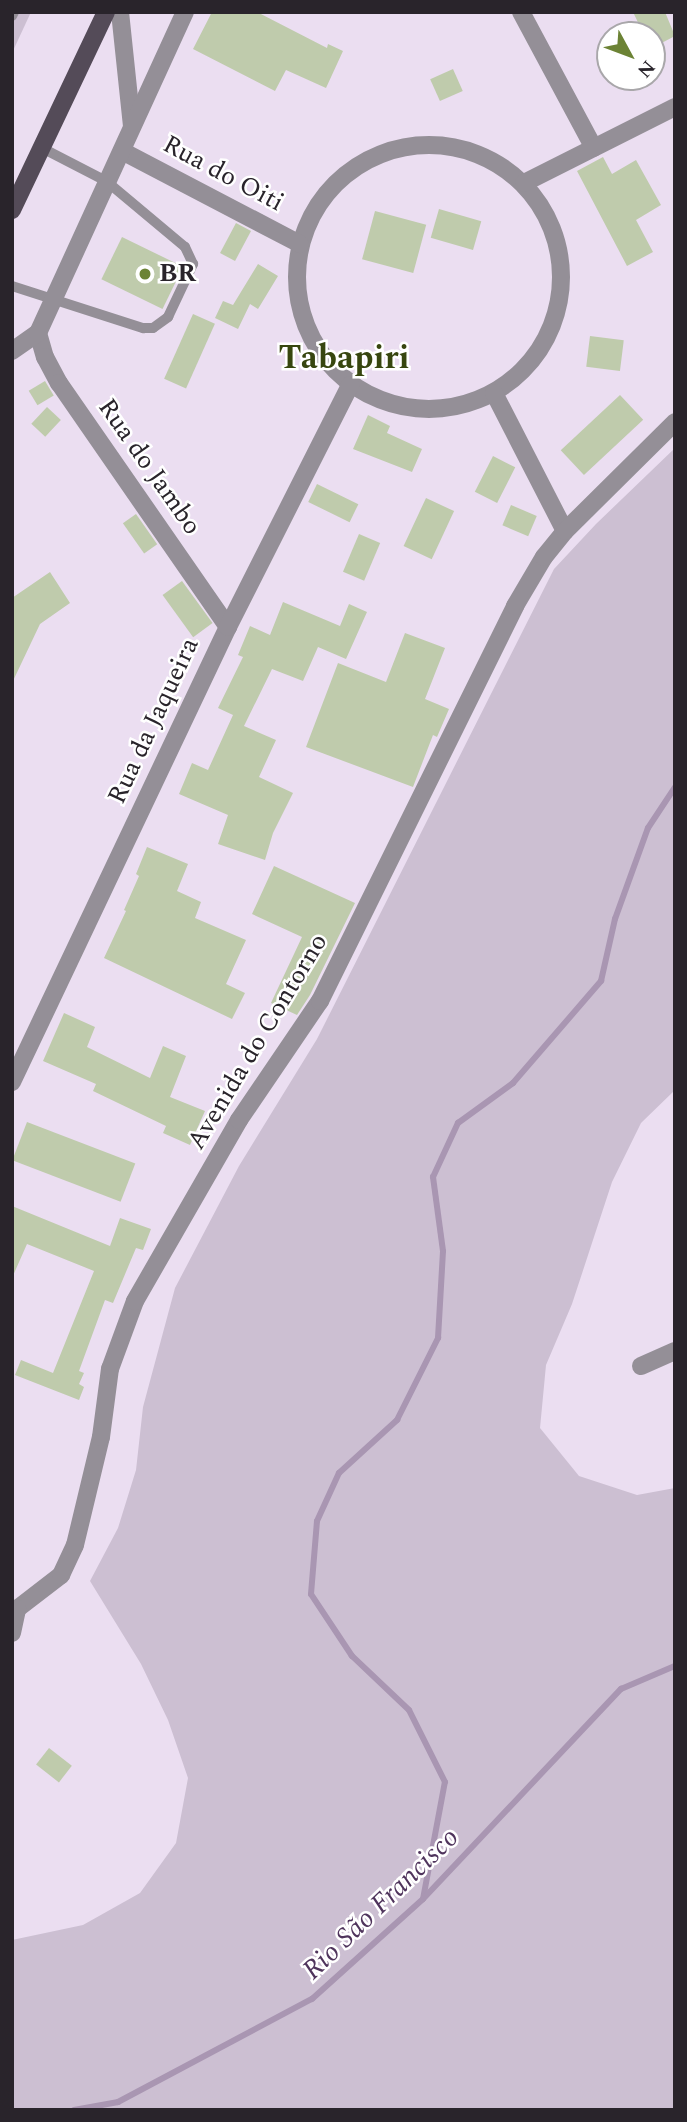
<!DOCTYPE html>
<html>
<head>
<meta charset="utf-8">
<style>
  body { margin:0 }
  #map { position:relative; width:687px; height:2122px; overflow:hidden; background:#ebdef1; font-family:Spectral,serif }
  div>[style] { position:absolute }
  .green>* { inset:0; background:#ccbfd2 }
  .stream>* { height:6px; margin:-3px; padding:0 3px; transform-origin:3px; border-radius:3px; background:#a996b2 }
  .building>* { inset:0; background:#bfcbac; transform-origin:0 0 }
  .lane>* { height:10px; margin:-5px; padding:0 5px; transform-origin:5px; border-radius:5px; background:#948f97 }
  .street>* { height:18px; margin:-9px; padding:0 9px; transform-origin:9px; border-radius:9px; background:#948f97 }
  .street>.ring { margin:-9px; padding:0; box-sizing:content-box; background:none; border:18px solid #948f97; border-radius:50% }
  .primary>* { height:18px; margin:-9px; padding:0 9px; transform-origin:9px; border-radius:9px; background:#544b58 }
  .dots>* { width:19px; height:19px; translate:-50% -50%; box-sizing:border-box; border:4px solid #fff; border-radius:50% }
  span { translate:-50% -50%; white-space:nowrap; text-align:center; line-height:1.15; -webkit-text-stroke:5px #fff; paint-order:stroke }
  .street-label { font-size:26px; color:#29242b }
  .poi-label { font-size:26px; color:#29242b; font-weight:700 }
  .left { translate:0 -50%; text-align:left }
  .water-label { font-size:28px; color:#4f345c; font-style:italic }
  .district-label { font-size:33px; color:#37460f; font-weight:700 }
  .frame { position:absolute; inset:0; border:14px solid #29242b; pointer-events:none }
  .north { position:absolute; left:596px; top:21px; width:70px; height:70px; box-sizing:border-box; background:#fff; border:2px solid #a9a7aa; border-radius:50%; rotate:131deg; font-size:19px; font-weight:700; line-height:28px; text-align:center; color:#29242b }
  .north::after { content:''; display:block; margin:auto; width:24px; height:32px; background:#6c8335; clip-path:polygon(50% 0,100% 100%,50% 72%,0 100%) }
</style>
</head>
<body>
<div id="map">
  <div class="green">
    <i style="clip-path:polygon(12px 12px,31px 12px,12px 53px)"></i>
    <i style="clip-path:polygon(675px 448px,675px 1090px,641px 1123px,612px 1182px,572px 1304px,546px 1365px,540px 1428px,579px 1476px,637px 1495px,675px 1488px,675px 2110px,12px 2110px,12px 1940px,83px 1925px,140px 1893px,176px 1843px,188px 1778px,168px 1720px,141px 1664px,90px 1581px,118px 1528px,136px 1470px,143px 1407px,175px 1288px,239px 1166px,317px 1039px,554px 569px,596px 524px)"></i>
  </div>
  <div class="stream">
    <i style="left:423px;top:1899px;width:119px;rotate:-79.4deg"></i>
    <i style="left:445px;top:1782px;width:80px;rotate:-116.6deg"></i>
    <i style="left:409px;top:1710px;width:79px;rotate:-136.5deg"></i>
    <i style="left:352px;top:1656px;width:74px;rotate:-123.5deg"></i>
    <i style="left:311px;top:1594px;width:73px;rotate:-85.3deg"></i>
    <i style="left:317px;top:1521px;width:53px;rotate:-65.4deg"></i>
    <i style="left:339px;top:1473px;width:79px;rotate:-42.4deg"></i>
    <i style="left:397px;top:1420px;width:92px;rotate:-63.4deg"></i>
    <i style="left:438px;top:1338px;width:87px;rotate:-86.7deg"></i>
    <i style="left:443px;top:1251px;width:75px;rotate:-97.7deg"></i>
    <i style="left:433px;top:1177px;width:60px;rotate:-65.2deg"></i>
    <i style="left:458px;top:1123px;width:68px;rotate:-36deg"></i>
    <i style="left:513px;top:1083px;width:135px;rotate:-49.2deg"></i>
    <i style="left:601px;top:981px;width:64px;rotate:-77.3deg"></i>
    <i style="left:615px;top:919px;width:97px;rotate:-70.1deg"></i>
    <i style="left:648px;top:828px;width:49px;rotate:-56.6deg"></i>
    <i style="left:74px;top:2110px;width:45px;rotate:-10.3deg"></i>
    <i style="left:118px;top:2102px;width:220px;rotate:-28deg"></i>
    <i style="left:312px;top:1999px;width:149px;rotate:-42deg"></i>
    <i style="left:423px;top:1899px;width:289px;rotate:-46.7deg"></i>
    <i style="left:621px;top:1689px;width:59px;rotate:-23.1deg"></i>
  </div>
  <div class="building">
    <i style="clip-path:polygon(212px 12px,257px 12px,327px 48px,328px 44px,343px 51px,326px 88px,286px 70px,275px 91px,193px 49px)"></i>
    <i style="clip-path:polygon(633px 12px,665px 12px,675px 36px,652px 48px,652px 35px,644px 35px)"></i>
    <i style="left:453px;top:69px;width:24px;height:25px;rotate:66deg"></i>
    <i style="clip-path:polygon(603px 157px,612px 174px,636px 160px,661px 205px,636px 220px,653px 252px,627px 266px,577px 171px)"></i>
    <i style="left:439px;top:209px;width:44px;height:30px;rotate:16deg"></i>
    <i style="left:375px;top:211px;width:53px;height:50px;rotate:15deg"></i>
    <i style="left:236px;top:223px;width:17px;height:34px;rotate:28deg"></i>
    <i style="left:122px;top:237px;width:68px;height:47px;rotate:26deg"></i>
    <i style="clip-path:polygon(258px 264px,278px 276px,258px 309px,250px 304px,238px 329px,215px 318px,223px 301px,233px 305px)"></i>
    <i style="left:193px;top:314px;width:24px;height:71px;rotate:24deg"></i>
    <i style="left:590px;top:336px;width:34px;height:31px;rotate:7deg"></i>
    <i style="left:45px;top:381px;width:17px;height:19px;rotate:59deg"></i>
    <i style="left:620px;top:395px;width:34px;height:81px;rotate:47deg"></i>
    <i style="left:47px;top:407px;width:19px;height:23px;rotate:43deg"></i>
    <i style="clip-path:polygon(368px 415px,390px 426px,387px 433px,422px 449px,412px 472px,353px 449px)"></i>
    <i style="left:493px;top:456px;width:25px;height:40px;rotate:27deg"></i>
    <i style="left:317px;top:484px;width:46px;height:20px;rotate:26deg"></i>
    <i style="left:426px;top:498px;width:31px;height:53px;rotate:25deg"></i>
    <i style="left:511px;top:505px;width:28px;height:22px;rotate:23deg"></i>
    <i style="left:136px;top:514px;width:37px;height:16px;rotate:55deg"></i>
    <i style="left:359px;top:534px;width:23px;height:41px;rotate:23deg"></i>
    <i style="clip-path:polygon(50px 572px,70px 603px,40px 624px,12px 683px,12px 598px)"></i>
    <i style="left:182px;top:581px;width:52px;height:24px;rotate:54deg"></i>
    <i style="clip-path:polygon(283px 602px,340px 626px,349px 604px,367px 612px,346px 659px,318px 647px,303px 681px,272px 669px,244px 726px,276px 740px,259px 777px,293px 793px,273px 833px,265px 860px,218px 844px,228px 815px,179px 794px,192px 763px,208px 770px,233px 715px,218px 708px,243px 657px,238px 655px,250px 626px,270px 635px)"></i>
    <i style="clip-path:polygon(405px 633px,445px 648px,425px 699px,449px 709px,437px 737px,433px 735px,413px 787px,306px 747px,338px 663px,386px 682px)"></i>
    <i style="clip-path:polygon(147px 847px,188px 864px,177px 891px,201px 902px,195px 918px,246px 940px,226px 984px,245px 993px,232px 1019px,104px 958px,126px 911px,124px 910px,139px 876px,136px 874px)"></i>
    <i style="clip-path:polygon(274px 866px,355px 903px,310px 995px,297px 1015px,271px 1003px,302px 937px,252px 914px)"></i>
    <i style="clip-path:polygon(64px 1013px,95px 1027px,87px 1047px,150px 1078px,163px 1046px,186px 1056px,170px 1097px,205px 1111px,190px 1145px,163px 1133px,166px 1126px,93px 1091px,96px 1084px,43px 1061px)"></i>
    <i style="left:27px;top:1122px;width:116px;height:41px;rotate:21deg"></i>
    <i style="clip-path:polygon(12px 1206px,110px 1246px,120px 1218px,151px 1229px,143px 1250px,136px 1248px,113px 1303px,105px 1300px,79px 1371px,84px 1373px,79px 1384px,84px 1387px,79px 1400px,15px 1375px,21px 1360px,53px 1373px,94px 1271px,27px 1244px,12px 1278px)"></i>
    <i style="left:49px;top:1748px;width:29px;height:21px;rotate:38deg"></i>
  </div>
  <div class="lane">
    <i style="left:12px;top:16px;width:4px;rotate:-63deg"></i>
    <i style="left:12px;top:286px;width:138px;rotate:17.8deg"></i>
    <i style="left:143px;top:328px;width:10px"></i>
    <i style="left:153px;top:328px;width:19px;rotate:-36deg"></i>
    <i style="left:168px;top:317px;width:59px;rotate:-64.7deg"></i>
    <i style="left:193px;top:264px;width:19px;rotate:-115deg"></i>
    <i style="left:185px;top:247px;width:103px;rotate:-140.1deg"></i>
    <i style="left:106px;top:181px;width:72px;rotate:-152.7deg"></i>
  </div>
  <div class="street">
    <i style="left:120px;top:12px;width:115px;rotate:84deg"></i>
    <i style="left:521px;top:12px;width:154px;rotate:61.8deg"></i>
    <i class="ring" style="left:297px;top:145px;width:246px;height:246px"></i>
    <i style="left:122px;top:151px;width:201px;rotate:27.6deg"></i>
    <i style="left:524px;top:183px;width:169px;rotate:-26.7deg"></i>
    <i style="left:38px;top:333px;width:25px;rotate:74deg"></i>
    <i style="left:45px;top:357px;width:30px;rotate:62deg"></i>
    <i style="left:59px;top:383px;width:297px;rotate:55.3deg"></i>
    <i style="left:12px;top:351px;width:32px;rotate:-35deg"></i>
    <i style="left:38px;top:333px;width:353px;rotate:-65.4deg"></i>
    <i style="left:494px;top:393px;width:155px;rotate:62.8deg"></i>
    <i style="left:12px;top:1082px;width:504px;rotate:-64.61deg"></i>
    <i style="left:228px;top:627px;width:271px;rotate:-63.2deg"></i>
    <i style="left:641px;top:1366px;width:37px;rotate:-24deg"></i>
    <i style="left:17px;top:1609px;width:56px;rotate:-37.7deg"></i>
    <i style="left:61px;top:1575px;width:33px;rotate:-65deg"></i>
    <i style="left:75px;top:1545px;width:111px;rotate:-76.5deg"></i>
    <i style="left:101px;top:1437px;width:69px;rotate:-82.5deg"></i>
    <i style="left:110px;top:1369px;width:72px;rotate:-69.8deg"></i>
    <i style="left:135px;top:1301px;width:209px;rotate:-60.1deg"></i>
    <i style="left:239px;top:1120px;width:144px;rotate:-55.8deg"></i>
    <i style="left:320px;top:1001px;width:441px;rotate:-63.7deg"></i>
    <i style="left:515px;top:606px;width:57px;rotate:-59.4deg"></i>
    <i style="left:544px;top:557px;width:33px;rotate:-51deg"></i>
    <i style="left:565px;top:531px;width:155px;rotate:-44.7deg"></i>
    <i style="left:12px;top:1633px;width:25px;rotate:-78deg"></i>
  </div>
  <div class="primary">
    <i style="left:12px;top:210px;width:219px;rotate:-64.6deg"></i>
  </div>
  <div class="dots">
    <i style="left:145px;top:274px;background:#6c8335"></i>
  </div>
  <div class="street-label">
    <span style="left:223px;top:174px;rotate:28deg">Rua do Oiti</span>
    <span style="left:149px;top:467px;rotate:55deg">Rua do Jambo</span>
    <span style="left:154px;top:721px;rotate:-65deg">Rua da Jaqueira</span>
    <span style="left:258px;top:1042px;rotate:-59deg">Avenida do Contorno</span>
  </div>
  <div class="poi-label">
    <span class="left" style="left:159px;top:274px">BR</span>
  </div>
  <div class="water-label">
    <span style="left:381px;top:1904px;rotate:-44deg">Rio São Francisco</span>
  </div>
  <div class="district-label">
    <span style="left:344px;top:359px">Tabapiri</span>
  </div>
  <div class="frame"></div>
  <div class="north">N</div>
</div>
</body>
</html>
